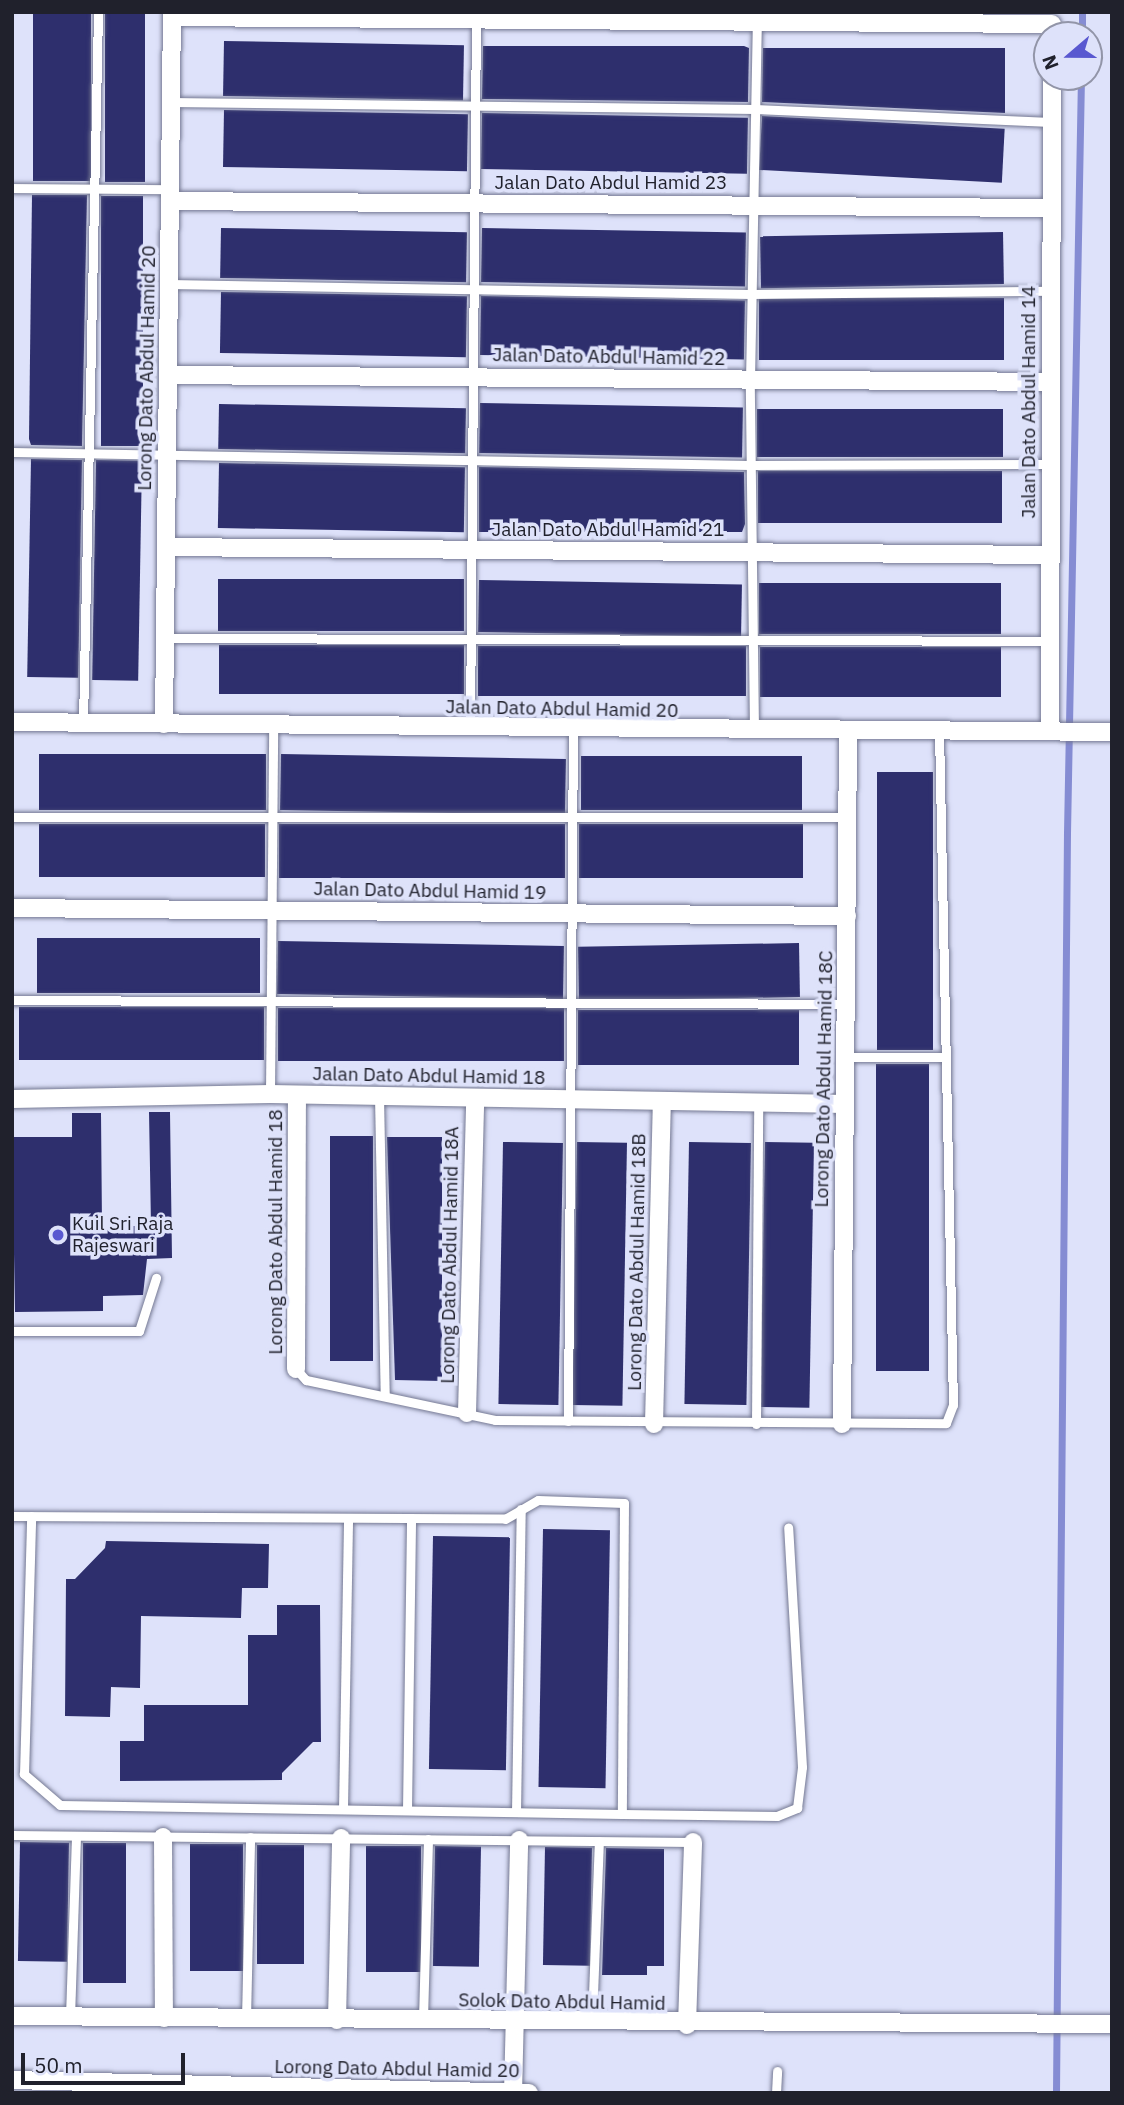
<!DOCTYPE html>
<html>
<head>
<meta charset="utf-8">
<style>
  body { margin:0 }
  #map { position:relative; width:1124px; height:2105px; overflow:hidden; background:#dee2fa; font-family:"IBM Plex Sans",sans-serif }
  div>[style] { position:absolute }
  .stream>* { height:7px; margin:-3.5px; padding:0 3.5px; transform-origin:3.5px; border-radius:3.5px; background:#858cd3 }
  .building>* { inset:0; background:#2e2f6d; transform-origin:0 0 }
  .roads { filter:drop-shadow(0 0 2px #747892) drop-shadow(0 0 2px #747892) }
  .lane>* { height:9px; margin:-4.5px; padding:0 4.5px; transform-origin:4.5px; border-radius:4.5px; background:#fff }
  .street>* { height:18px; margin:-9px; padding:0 9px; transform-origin:9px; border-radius:9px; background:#fff }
  .dots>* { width:19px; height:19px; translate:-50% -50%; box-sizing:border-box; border:4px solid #dee2fa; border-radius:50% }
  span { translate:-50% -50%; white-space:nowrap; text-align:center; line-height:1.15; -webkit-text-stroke:7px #dee2fa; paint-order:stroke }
  .street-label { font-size:19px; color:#20212c }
  .poi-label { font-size:19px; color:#20212c }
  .left { translate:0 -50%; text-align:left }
  .frame { position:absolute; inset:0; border:14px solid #20212c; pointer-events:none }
  .north { position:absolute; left:1033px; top:21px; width:70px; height:70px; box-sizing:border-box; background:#dee2fa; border:2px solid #9295a8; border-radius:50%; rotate:250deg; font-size:19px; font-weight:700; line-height:28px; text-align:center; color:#20212c }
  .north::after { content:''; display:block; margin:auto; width:24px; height:32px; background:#5958d0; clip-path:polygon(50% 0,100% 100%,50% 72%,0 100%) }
  .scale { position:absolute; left:21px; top:2053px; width:164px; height:32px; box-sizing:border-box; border:4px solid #20212c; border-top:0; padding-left:9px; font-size:21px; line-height:24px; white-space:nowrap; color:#20212c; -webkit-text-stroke:5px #dee2fa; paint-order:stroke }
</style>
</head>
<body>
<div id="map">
  <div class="stream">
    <i style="left:1082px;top:35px;width:23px;rotate:-90deg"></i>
    <i style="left:1056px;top:2093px;width:1260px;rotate:-89.5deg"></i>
    <i style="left:1067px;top:833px;width:756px;rotate:-88.94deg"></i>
  </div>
  <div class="building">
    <i style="left:33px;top:12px;width:58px;height:169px"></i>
    <i style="left:105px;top:12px;width:40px;height:170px"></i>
    <i style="left:224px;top:41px;width:240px;height:55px;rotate:1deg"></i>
    <i style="clip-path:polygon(483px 46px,744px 46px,749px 48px,748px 102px,482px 99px)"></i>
    <i style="clip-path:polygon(763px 48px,1005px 48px,1005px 113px,762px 102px)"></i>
    <i style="left:224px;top:110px;width:244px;height:57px;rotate:1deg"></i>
    <i style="left:482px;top:113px;width:266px;height:56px;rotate:1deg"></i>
    <i style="left:762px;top:116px;width:243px;height:54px;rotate:3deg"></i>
    <i style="clip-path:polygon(32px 195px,87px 195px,82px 446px,31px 445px,29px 439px)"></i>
    <i style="left:101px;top:196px;width:42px;height:250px"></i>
    <i style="left:221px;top:228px;width:246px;height:50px;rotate:1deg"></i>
    <i style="left:482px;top:228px;width:264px;height:54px;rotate:1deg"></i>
    <i style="left:1003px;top:232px;width:52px;height:243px;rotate:89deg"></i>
    <i style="left:221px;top:292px;width:246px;height:61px;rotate:1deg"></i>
    <i style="left:481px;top:296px;width:264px;height:59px;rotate:1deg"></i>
    <i style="left:1004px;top:298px;width:62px;height:245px;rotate:90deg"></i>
    <i style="left:480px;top:403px;width:263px;height:50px;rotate:1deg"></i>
    <i style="left:219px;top:404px;width:247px;height:45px;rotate:1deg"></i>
    <i style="left:1003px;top:409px;width:48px;height:246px;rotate:90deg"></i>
    <i style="left:31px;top:459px;width:51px;height:218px;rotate:1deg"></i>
    <i style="left:96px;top:460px;width:46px;height:220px;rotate:1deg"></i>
    <i style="left:219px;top:463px;width:246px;height:65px;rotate:1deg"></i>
    <i style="clip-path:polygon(479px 467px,744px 472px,745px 524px,742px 532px,479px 532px)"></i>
    <i style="left:1002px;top:471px;width:52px;height:244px;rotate:90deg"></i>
    <i style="left:218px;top:579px;width:246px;height:52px"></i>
    <i style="left:479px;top:580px;width:263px;height:52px;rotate:1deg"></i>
    <i style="left:1001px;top:583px;width:51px;height:242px;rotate:90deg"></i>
    <i style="left:219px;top:645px;width:245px;height:49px"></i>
    <i style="left:478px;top:646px;width:268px;height:50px"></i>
    <i style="left:760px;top:647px;width:241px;height:50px"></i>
    <i style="left:39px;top:754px;width:227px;height:56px"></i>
    <i style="left:281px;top:754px;width:285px;height:56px;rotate:1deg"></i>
    <i style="left:581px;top:756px;width:221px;height:54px"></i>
    <i style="left:877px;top:772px;width:56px;height:278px"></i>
    <i style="left:39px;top:824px;width:226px;height:53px"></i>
    <i style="left:279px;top:824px;width:286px;height:54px"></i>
    <i style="left:579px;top:824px;width:224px;height:54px"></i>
    <i style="left:37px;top:938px;width:223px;height:55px"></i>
    <i style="left:278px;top:941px;width:286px;height:53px;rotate:1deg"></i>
    <i style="left:799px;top:943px;width:54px;height:221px;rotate:89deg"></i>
    <i style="left:19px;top:1007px;width:245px;height:53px"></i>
    <i style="left:278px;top:1008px;width:286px;height:53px"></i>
    <i style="left:578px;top:1010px;width:221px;height:55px"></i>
    <i style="left:876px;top:1064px;width:53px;height:307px"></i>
    <i style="clip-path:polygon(149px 1112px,170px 1112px,172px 1258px,147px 1259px,143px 1295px,103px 1296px,103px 1311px,15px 1312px,12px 1137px,72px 1137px,72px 1113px,101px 1113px,102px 1226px,151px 1226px)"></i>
    <i style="left:330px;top:1136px;width:43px;height:225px"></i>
    <i style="clip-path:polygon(387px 1137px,442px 1137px,442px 1381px,395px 1380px)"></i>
    <i style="left:503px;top:1142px;width:60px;height:262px;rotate:1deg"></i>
    <i style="left:577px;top:1142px;width:50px;height:263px;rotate:1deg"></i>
    <i style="left:689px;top:1142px;width:62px;height:262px;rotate:1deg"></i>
    <i style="left:765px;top:1142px;width:49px;height:265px;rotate:1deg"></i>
    <i style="left:543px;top:1529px;width:67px;height:258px;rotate:1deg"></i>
    <i style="left:433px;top:1536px;width:77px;height:233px;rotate:1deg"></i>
    <i style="clip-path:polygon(106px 1541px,269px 1544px,268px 1588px,242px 1588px,241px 1618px,141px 1616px,140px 1688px,111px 1687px,110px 1717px,65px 1716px,66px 1579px,75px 1579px,105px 1548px)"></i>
    <i style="clip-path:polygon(277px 1605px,320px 1605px,321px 1742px,313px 1742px,282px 1773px,282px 1780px,120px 1781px,120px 1741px,144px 1741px,144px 1705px,248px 1705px,248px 1635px,277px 1635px)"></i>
    <i style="left:20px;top:1842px;width:49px;height:119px;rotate:1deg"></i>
    <i style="left:83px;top:1843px;width:43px;height:140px"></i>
    <i style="left:190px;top:1844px;width:53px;height:127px"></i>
    <i style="left:257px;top:1845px;width:47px;height:119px"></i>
    <i style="left:366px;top:1846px;width:55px;height:126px"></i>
    <i style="left:435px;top:1846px;width:46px;height:120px;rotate:1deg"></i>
    <i style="left:545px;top:1847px;width:47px;height:118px;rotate:1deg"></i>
    <i style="clip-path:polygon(606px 1848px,664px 1849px,664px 1966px,647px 1966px,647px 1975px,602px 1975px)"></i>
  </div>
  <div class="roads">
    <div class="lane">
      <i style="left:170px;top:102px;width:585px;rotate:0.69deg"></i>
      <i style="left:755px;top:109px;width:296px;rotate:2.5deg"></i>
      <i style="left:12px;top:188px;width:158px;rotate:0.4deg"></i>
      <i style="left:169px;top:284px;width:582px;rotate:0.98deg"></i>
      <i style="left:751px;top:294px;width:300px;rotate:-0.6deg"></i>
      <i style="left:12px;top:452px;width:738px;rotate:1.01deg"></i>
      <i style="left:750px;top:465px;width:300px;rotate:-0.2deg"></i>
      <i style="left:165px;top:638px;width:884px;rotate:0.19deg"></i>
      <i style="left:83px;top:723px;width:711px;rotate:-88.79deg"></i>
      <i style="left:470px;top:728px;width:711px;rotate:-89.52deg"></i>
      <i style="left:754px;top:730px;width:350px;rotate:-90.7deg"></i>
      <i style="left:750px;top:380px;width:368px;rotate:-88.9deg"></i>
      <i style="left:12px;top:817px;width:835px"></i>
      <i style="left:12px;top:1000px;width:834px;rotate:0.27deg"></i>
      <i style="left:845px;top:1057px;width:98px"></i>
      <i style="left:270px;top:1094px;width:368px;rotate:-89.5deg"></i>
      <i style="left:379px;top:1096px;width:299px;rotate:88.9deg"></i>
      <i style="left:12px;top:1331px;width:127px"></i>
      <i style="left:139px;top:1331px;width:56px;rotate:-72.2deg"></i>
      <i style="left:296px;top:1369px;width:15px;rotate:48deg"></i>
      <i style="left:306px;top:1380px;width:193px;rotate:11.9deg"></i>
      <i style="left:495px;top:1420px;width:451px;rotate:0.4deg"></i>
      <i style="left:946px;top:1423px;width:19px;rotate:-69deg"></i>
      <i style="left:953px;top:1405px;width:674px;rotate:-91.19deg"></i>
      <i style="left:568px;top:1421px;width:691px;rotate:-89.59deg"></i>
      <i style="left:756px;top:1424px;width:322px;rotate:-89.6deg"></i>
      <i style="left:12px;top:1516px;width:493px;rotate:0.3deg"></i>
      <i style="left:505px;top:1519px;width:38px;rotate:-30deg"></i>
      <i style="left:538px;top:1500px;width:86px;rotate:2deg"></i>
      <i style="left:624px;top:1503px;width:311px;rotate:90.4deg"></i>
      <i style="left:622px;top:1814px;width:562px;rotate:-179.08deg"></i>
      <i style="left:60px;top:1805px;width:48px;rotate:-139.3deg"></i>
      <i style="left:24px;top:1774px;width:258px;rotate:-88.4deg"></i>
      <i style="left:343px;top:1809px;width:291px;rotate:-89deg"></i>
      <i style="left:407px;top:1810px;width:292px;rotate:-89.2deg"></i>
      <i style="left:516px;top:1812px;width:303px;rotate:-89.1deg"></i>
      <i style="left:622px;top:1814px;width:155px;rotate:0.7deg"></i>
      <i style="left:777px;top:1816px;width:22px;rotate:-22deg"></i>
      <i style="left:797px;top:1808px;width:41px;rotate:-83deg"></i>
      <i style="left:802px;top:1767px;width:240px;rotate:-93.3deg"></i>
      <i style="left:12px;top:1835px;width:681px;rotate:0.59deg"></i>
      <i style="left:70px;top:2017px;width:181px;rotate:-88.1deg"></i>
      <i style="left:246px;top:2019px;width:182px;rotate:-88.7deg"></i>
      <i style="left:423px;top:2019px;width:180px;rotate:-88.4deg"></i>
      <i style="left:592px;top:2021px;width:180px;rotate:-87.8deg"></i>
      <i style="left:776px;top:2093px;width:22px;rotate:-87deg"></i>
    </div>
    <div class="street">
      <i style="left:172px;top:17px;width:880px;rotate:0.46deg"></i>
      <i style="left:170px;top:201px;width:881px;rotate:0.46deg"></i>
      <i style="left:168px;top:375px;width:882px;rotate:0.45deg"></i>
      <i style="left:166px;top:547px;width:883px;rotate:0.52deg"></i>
      <i style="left:12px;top:722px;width:1100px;rotate:0.52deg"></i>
      <i style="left:164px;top:724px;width:712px;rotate:-89.36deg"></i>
      <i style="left:1050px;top:728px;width:651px;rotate:-89.82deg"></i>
      <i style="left:12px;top:908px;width:835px;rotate:0.55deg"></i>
      <i style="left:12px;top:1099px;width:258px;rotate:-1.1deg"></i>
      <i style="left:270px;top:1094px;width:575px;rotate:1deg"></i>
      <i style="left:296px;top:1369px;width:274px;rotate:-89.8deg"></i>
      <i style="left:467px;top:1413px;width:315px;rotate:-88.5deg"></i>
      <i style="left:654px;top:1424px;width:323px;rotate:-88.6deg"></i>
      <i style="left:842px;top:1424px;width:691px;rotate:-89.5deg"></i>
      <i style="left:163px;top:1837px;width:181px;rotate:89.7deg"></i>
      <i style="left:12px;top:2016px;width:1100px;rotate:0.42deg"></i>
      <i style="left:337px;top:2020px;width:182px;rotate:-88.7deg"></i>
      <i style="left:687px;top:2025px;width:183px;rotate:-88.1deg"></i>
      <i style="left:12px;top:2080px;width:517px;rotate:1.44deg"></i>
      <i style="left:513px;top:2093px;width:253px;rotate:-88.6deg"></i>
    </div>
  </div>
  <div class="dots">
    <i style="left:58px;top:1235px;background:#5958d0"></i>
  </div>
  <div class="street-label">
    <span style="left:611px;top:183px">Jalan Dato Abdul Hamid 23</span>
    <span style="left:609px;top:357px;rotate:1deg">Jalan Dato Abdul Hamid 22</span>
    <span style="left:147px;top:368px;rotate:-89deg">Lorong Dato Abdul Hamid 20</span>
    <span style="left:1029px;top:402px;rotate:-90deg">Jalan Dato Abdul Hamid 14</span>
    <span style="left:608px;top:530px">Jalan Dato Abdul Hamid 21</span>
    <span style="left:562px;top:709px;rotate:1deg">Jalan Dato Abdul Hamid 20</span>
    <span style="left:430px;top:891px;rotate:1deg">Jalan Dato Abdul Hamid 19</span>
    <span style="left:429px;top:1076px;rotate:1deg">Jalan Dato Abdul Hamid 18</span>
    <span style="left:824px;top:1079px;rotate:-89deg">Lorong Dato Abdul Hamid 18C</span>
    <span style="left:276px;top:1232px;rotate:-90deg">Lorong Dato Abdul Hamid 18</span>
    <span style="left:450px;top:1255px;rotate:-89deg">Lorong Dato Abdul Hamid 18A</span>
    <span style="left:637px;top:1262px;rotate:-89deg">Lorong Dato Abdul Hamid 18B</span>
    <span style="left:562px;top:2002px;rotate:1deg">Solok Dato Abdul Hamid</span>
    <span style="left:397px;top:2069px;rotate:1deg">Lorong Dato Abdul Hamid 20</span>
  </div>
  <div class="poi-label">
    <span class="left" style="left:72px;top:1235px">Kuil Sri Raja<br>Rajeswari</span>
  </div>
  <div class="frame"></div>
  <div class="north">N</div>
  <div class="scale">50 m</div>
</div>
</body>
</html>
